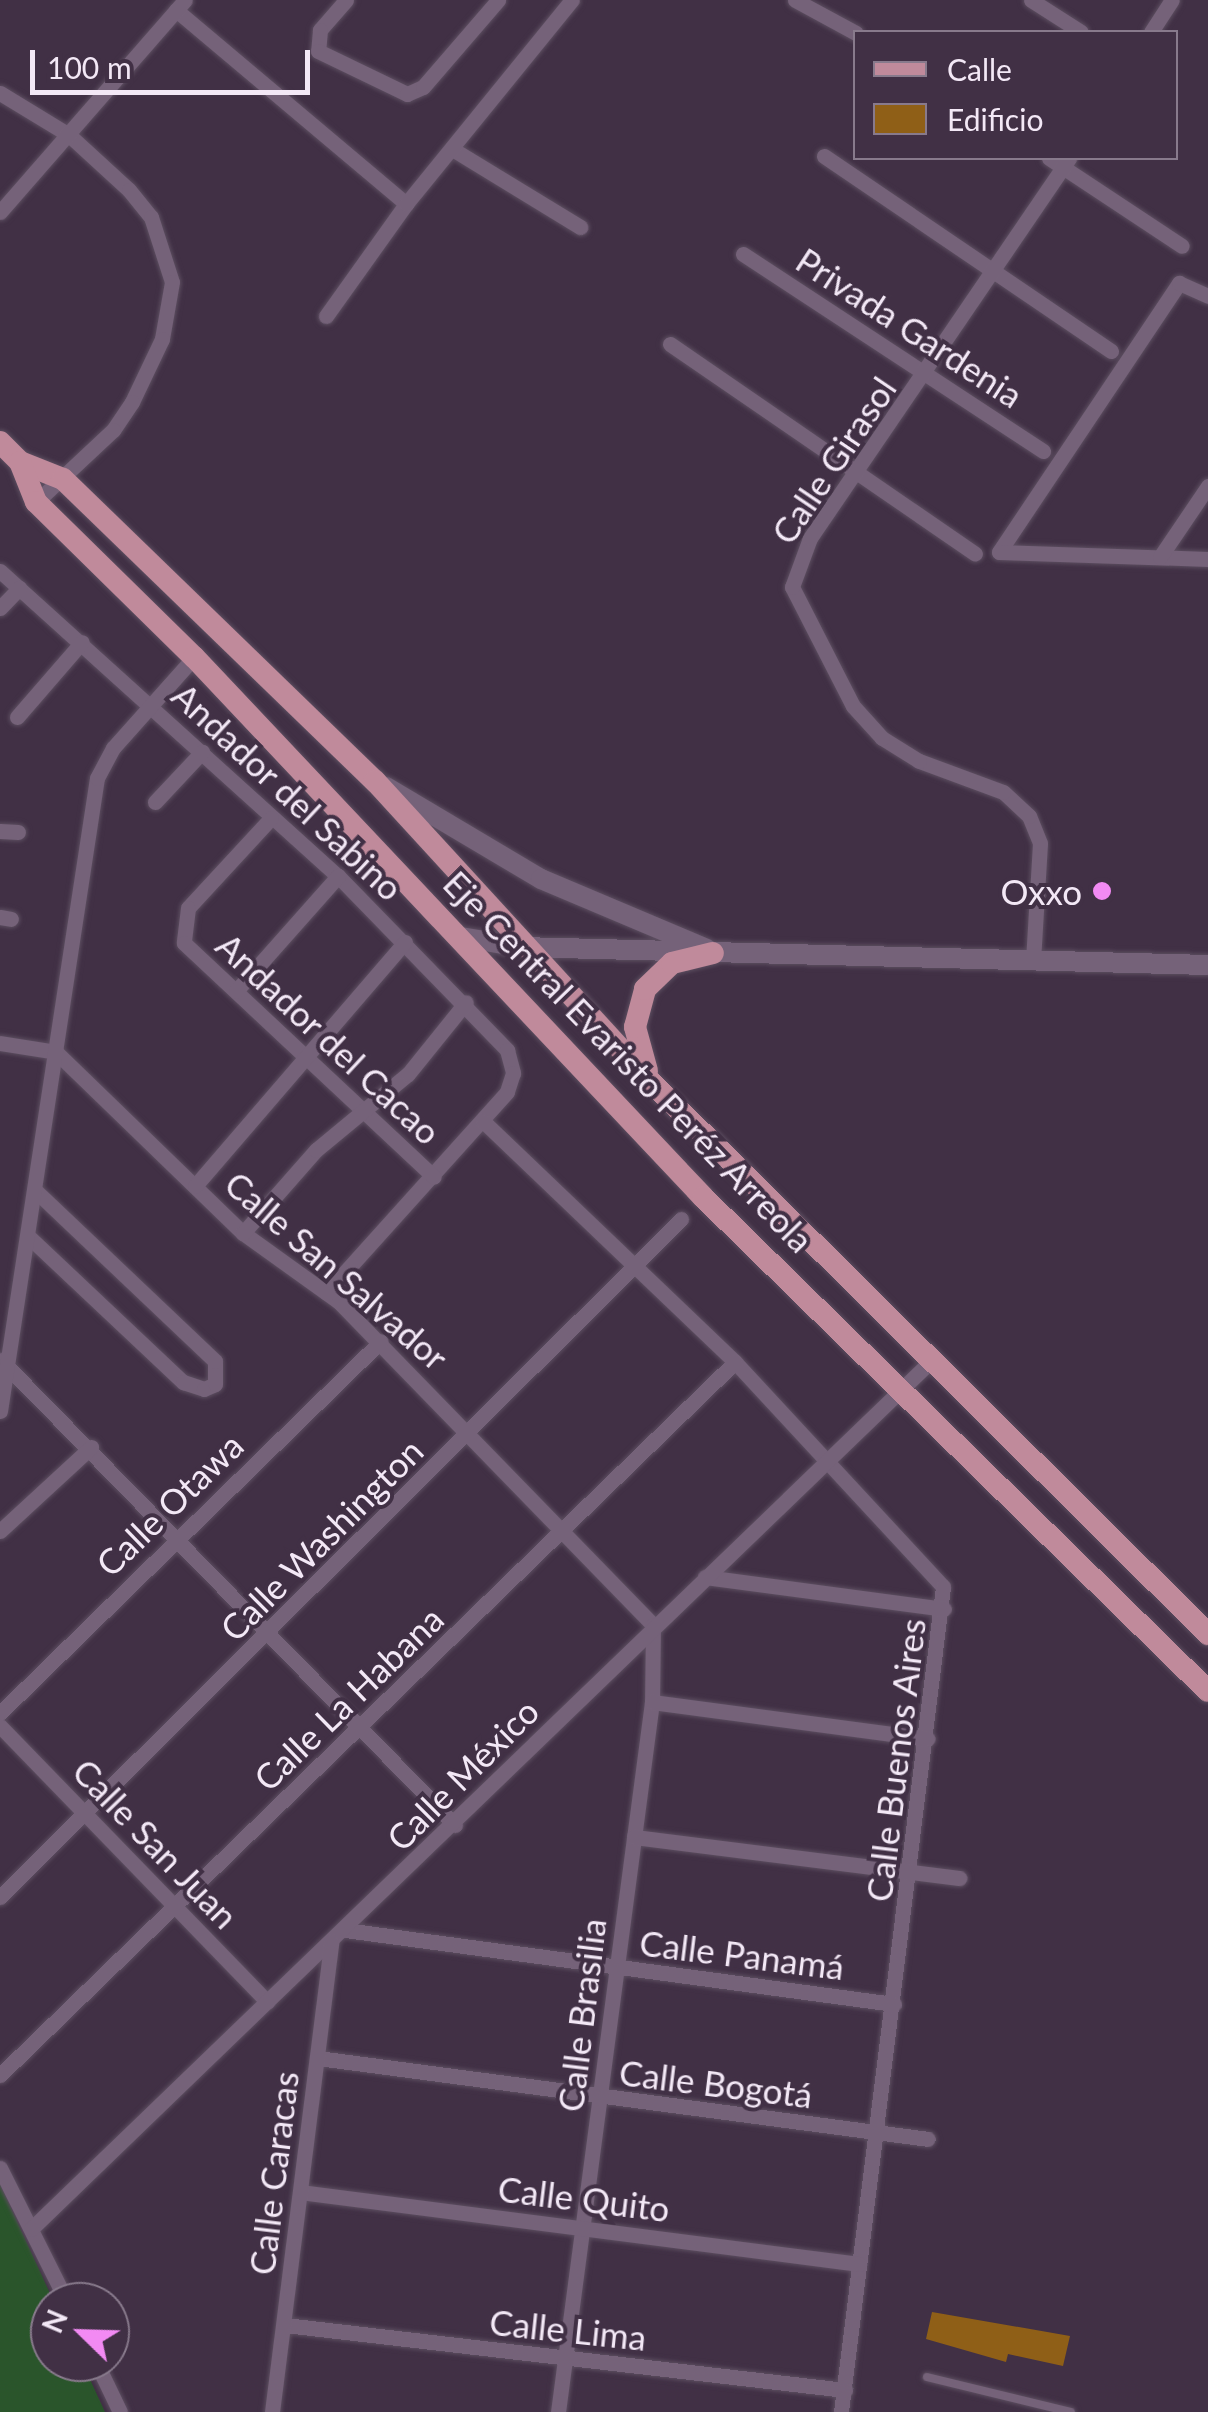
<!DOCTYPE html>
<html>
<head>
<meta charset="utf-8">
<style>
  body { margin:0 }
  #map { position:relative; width:1208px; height:2412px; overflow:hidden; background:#413045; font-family:Lato,sans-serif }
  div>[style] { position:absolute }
  .green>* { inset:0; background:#2a552b }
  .building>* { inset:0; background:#8f5f17 }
  .roads { filter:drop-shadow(0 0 2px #5c4e60) drop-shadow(0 0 2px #5c4e60) }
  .service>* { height:8px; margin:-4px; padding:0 4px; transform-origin:4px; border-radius:4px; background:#756279 }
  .minor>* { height:15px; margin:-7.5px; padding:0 7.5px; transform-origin:7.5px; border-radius:7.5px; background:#756279 }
  .secondary>* { height:20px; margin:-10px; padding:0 10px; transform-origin:10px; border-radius:10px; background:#756279 }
  .primary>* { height:22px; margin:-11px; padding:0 11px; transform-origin:11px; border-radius:11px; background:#c08a9b }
  .dots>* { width:28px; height:28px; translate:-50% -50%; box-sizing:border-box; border:5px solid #413045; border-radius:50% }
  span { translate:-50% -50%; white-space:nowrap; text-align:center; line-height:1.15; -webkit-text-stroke:8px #413045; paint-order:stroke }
  .street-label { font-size:35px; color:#f3e8f6 }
  .poi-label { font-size:35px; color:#f3e8f6 }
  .right { translate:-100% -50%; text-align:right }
  .legend { position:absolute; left:853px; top:30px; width:325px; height:130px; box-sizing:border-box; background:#413045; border:2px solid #887a8c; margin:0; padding:12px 18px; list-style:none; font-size:30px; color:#f3e8f6 }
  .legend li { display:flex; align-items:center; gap:20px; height:50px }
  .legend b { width:50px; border:2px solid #887a8c }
  .north { position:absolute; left:30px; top:2282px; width:100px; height:100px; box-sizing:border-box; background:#413045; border:2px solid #887a8c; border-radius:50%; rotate:293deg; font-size:28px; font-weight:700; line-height:40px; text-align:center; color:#f3e8f6 }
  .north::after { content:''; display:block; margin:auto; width:35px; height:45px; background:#f28af3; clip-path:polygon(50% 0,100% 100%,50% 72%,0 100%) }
  .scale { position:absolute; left:30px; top:50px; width:280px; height:45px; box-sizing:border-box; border:5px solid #f3e8f6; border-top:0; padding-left:12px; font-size:30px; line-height:35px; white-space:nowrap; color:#f3e8f6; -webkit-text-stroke:8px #413045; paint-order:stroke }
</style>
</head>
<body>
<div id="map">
  <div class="green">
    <i style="clip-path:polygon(0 2184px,54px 2302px,50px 2362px,82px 2362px,105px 2412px,0 2412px)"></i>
  </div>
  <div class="building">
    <i style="clip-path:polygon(932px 2312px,1070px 2336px,1063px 2366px,1008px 2354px,1006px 2362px,926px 2339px)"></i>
  </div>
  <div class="roads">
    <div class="service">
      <i style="left:927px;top:2377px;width:148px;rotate:13.7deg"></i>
    </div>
    <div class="minor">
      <i style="left:346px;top:0;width:40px;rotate:131deg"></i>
      <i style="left:320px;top:30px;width:21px;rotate:95deg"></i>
      <i style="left:318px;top:51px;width:99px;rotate:25.8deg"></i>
      <i style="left:407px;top:94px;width:17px;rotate:-24deg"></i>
      <i style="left:423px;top:87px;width:115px;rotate:-49.2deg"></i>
      <i style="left:795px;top:0;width:69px;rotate:28.4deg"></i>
      <i style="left:1031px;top:0;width:59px;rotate:32.6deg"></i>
      <i style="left:176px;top:10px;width:301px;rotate:40.1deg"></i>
      <i style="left:1151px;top:32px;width:38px;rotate:-57deg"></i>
      <i style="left:0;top:93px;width:81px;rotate:31.3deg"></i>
      <i style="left:69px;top:135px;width:81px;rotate:42.5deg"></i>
      <i style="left:129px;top:190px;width:35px;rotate:51deg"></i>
      <i style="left:151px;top:217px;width:68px;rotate:72.1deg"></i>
      <i style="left:172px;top:282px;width:58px;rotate:100deg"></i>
      <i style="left:162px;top:339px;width:70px;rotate:115.5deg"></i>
      <i style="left:132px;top:402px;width:34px;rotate:124deg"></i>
      <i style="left:113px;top:430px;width:105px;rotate:136.9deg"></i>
      <i style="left:454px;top:150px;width:148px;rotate:31.4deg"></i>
      <i style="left:824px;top:156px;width:347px;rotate:34.2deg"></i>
      <i style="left:1049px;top:158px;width:159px;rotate:33.5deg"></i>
      <i style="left:0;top:212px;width:281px;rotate:-48.9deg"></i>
      <i style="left:743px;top:254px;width:359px;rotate:33.3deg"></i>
      <i style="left:326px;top:316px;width:138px;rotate:-54.5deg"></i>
      <i style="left:406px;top:204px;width:263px;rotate:-50.9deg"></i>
      <i style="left:670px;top:344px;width:370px;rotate:34.5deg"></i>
      <i style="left:999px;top:552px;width:324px;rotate:-56.2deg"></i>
      <i style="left:1179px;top:283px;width:32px;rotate:24deg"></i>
      <i style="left:999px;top:552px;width:209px;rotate:1.9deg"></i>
      <i style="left:1160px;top:557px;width:86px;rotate:-55.9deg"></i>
      <i style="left:0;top:571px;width:455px;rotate:42.1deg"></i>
      <i style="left:338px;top:876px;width:243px;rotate:45.8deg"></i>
      <i style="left:507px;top:1050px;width:24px;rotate:75deg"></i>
      <i style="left:513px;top:1073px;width:20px;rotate:108deg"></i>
      <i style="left:507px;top:1092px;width:270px;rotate:132deg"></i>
      <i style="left:0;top:608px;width:28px;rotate:-46deg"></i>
      <i style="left:17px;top:717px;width:99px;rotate:-49.1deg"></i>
      <i style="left:155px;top:802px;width:69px;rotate:-46.8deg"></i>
      <i style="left:271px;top:818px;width:122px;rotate:132.7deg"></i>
      <i style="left:188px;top:908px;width:35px;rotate:97deg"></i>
      <i style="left:184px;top:943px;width:342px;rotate:43.1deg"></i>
      <i style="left:0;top:831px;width:18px;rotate:3deg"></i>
      <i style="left:0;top:917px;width:11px;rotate:10deg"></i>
      <i style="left:1033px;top:961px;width:118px;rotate:-86.6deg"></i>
      <i style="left:1040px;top:843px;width:29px;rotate:-112deg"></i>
      <i style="left:1029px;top:816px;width:35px;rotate:-137deg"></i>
      <i style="left:1003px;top:792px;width:90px;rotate:-159.7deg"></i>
      <i style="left:919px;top:761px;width:44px;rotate:-148.1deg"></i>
      <i style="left:882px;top:738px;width:43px;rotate:-132.2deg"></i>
      <i style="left:853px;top:706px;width:134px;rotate:-117.1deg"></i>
      <i style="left:792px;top:587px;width:52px;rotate:-69.8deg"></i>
      <i style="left:810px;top:538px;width:460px;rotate:-55.7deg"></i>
      <i style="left:236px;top:991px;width:154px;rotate:-48.4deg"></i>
      <i style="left:0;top:1043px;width:57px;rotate:9.1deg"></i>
      <i style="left:56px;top:1052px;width:260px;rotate:44.1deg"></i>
      <i style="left:243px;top:1233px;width:118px;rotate:35.7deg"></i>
      <i style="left:339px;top:1302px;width:450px;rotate:45.8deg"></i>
      <i style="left:653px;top:1625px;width:77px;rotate:90.7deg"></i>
      <i style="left:652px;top:1702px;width:716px;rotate:97.54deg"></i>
      <i style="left:483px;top:1121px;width:349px;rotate:43.7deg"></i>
      <i style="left:735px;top:1362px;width:306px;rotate:47.2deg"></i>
      <i style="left:943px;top:1587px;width:831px;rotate:97.05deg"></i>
      <i style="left:195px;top:1186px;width:322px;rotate:-49.3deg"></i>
      <i style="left:243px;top:1233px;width:111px;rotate:-48.7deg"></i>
      <i style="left:316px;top:1150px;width:119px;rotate:-39.6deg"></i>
      <i style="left:408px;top:1074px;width:92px;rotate:-51.1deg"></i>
      <i style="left:29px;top:1237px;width:212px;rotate:43.3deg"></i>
      <i style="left:183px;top:1382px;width:22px;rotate:18deg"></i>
      <i style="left:204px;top:1389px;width:12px;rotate:-24deg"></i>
      <i style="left:215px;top:1384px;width:23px;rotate:-90deg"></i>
      <i style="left:215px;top:1361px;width:247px;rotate:-136.5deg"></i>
      <i style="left:1px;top:1360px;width:650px;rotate:45.69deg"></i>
      <i style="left:0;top:1411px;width:640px;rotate:-81.29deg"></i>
      <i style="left:97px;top:778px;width:34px;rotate:-62deg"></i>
      <i style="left:113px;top:748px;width:122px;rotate:-48.3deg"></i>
      <i style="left:0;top:1531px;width:124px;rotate:-42.7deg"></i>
      <i style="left:705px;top:1577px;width:241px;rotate:7.6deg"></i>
      <i style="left:652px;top:1702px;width:278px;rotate:7.6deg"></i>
      <i style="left:0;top:1713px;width:532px;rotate:-44.32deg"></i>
      <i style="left:0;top:1726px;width:384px;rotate:45.9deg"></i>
      <i style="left:634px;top:1837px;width:328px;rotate:7.2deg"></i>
      <i style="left:0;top:1897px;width:961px;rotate:-44.87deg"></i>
      <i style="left:345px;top:1930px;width:554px;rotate:7.68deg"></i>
      <i style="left:318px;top:2058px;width:615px;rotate:7.56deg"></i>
      <i style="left:0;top:2075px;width:1024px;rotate:-44.13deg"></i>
      <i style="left:0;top:2168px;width:150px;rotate:63.4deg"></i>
      <i style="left:300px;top:2192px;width:564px;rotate:7.34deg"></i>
      <i style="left:31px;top:2229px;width:1253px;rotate:-43.97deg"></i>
      <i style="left:285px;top:2325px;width:564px;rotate:6.62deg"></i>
      <i style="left:96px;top:2362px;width:55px;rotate:64.4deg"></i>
      <i style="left:272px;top:2412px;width:474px;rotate:-82.8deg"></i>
    </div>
    <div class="secondary">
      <i style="left:386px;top:787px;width:180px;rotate:30.7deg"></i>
      <i style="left:541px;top:879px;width:180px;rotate:22.9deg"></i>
      <i style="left:461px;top:937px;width:61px;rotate:9.5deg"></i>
      <i style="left:521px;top:947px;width:687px;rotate:1.5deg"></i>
    </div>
    <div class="primary">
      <i style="left:0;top:442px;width:28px;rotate:45deg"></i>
      <i style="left:20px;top:462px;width:46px;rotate:21.6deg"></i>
      <i style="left:63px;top:479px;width:434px;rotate:44.1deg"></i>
      <i style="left:375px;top:781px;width:410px;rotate:47.5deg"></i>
      <i style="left:652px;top:1083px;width:783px;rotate:44.74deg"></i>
      <i style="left:20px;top:462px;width:43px;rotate:68.2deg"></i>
      <i style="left:36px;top:502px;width:221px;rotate:44.5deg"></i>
      <i style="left:194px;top:657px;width:742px;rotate:46.69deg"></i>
      <i style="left:703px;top:1197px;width:706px;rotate:44.37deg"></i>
      <i style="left:647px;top:1071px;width:46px;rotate:-105.3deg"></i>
      <i style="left:635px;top:1027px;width:39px;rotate:-75deg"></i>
      <i style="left:645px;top:989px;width:37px;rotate:-44deg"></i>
      <i style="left:672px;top:963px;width:42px;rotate:-13.7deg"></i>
    </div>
  </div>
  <div class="dots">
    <i style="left:1102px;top:891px;background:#f28af3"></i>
  </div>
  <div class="street-label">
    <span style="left:910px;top:327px;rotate:33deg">Privada Gardenia</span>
    <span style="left:833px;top:460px;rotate:-56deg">Calle Girasol</span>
    <span style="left:288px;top:791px;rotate:43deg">Andador del Sabino</span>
    <span style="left:329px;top:1038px;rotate:43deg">Andador del Cacao</span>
    <span style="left:629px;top:1061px;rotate:46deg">Eje Central Evaristo Peréz Arreola</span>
    <span style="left:337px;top:1270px;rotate:41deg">Calle San Salvador</span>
    <span style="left:169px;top:1504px;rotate:-44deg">Calle Otawa</span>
    <span style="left:321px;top:1539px;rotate:-45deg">Calle Washington</span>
    <span style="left:348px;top:1698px;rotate:-44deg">Calle La Habana</span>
    <span style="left:895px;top:1760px;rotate:-83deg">Calle Buenos Aires</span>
    <span style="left:462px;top:1774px;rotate:-45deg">Calle México</span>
    <span style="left:156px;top:1843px;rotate:46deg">Calle San Juan</span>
    <span style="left:742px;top:1954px;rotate:7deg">Calle Panamá</span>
    <span style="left:581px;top:2015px;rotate:-83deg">Calle Brasilia</span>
    <span style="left:716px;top:2083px;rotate:7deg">Calle Bogotá</span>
    <span style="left:273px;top:2173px;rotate:-83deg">Calle Caracas</span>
    <span style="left:584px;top:2198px;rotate:7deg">Calle Quito</span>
    <span style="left:568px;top:2329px;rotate:6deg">Calle Lima</span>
  </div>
  <div class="poi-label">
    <span class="right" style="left:1082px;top:891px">Oxxo</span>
  </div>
  <ul class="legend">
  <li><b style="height:12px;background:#c08a9b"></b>Calle</li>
  <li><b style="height:28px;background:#8f5f17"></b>Edificio</li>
  </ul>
  <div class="north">N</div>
  <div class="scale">100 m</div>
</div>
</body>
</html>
